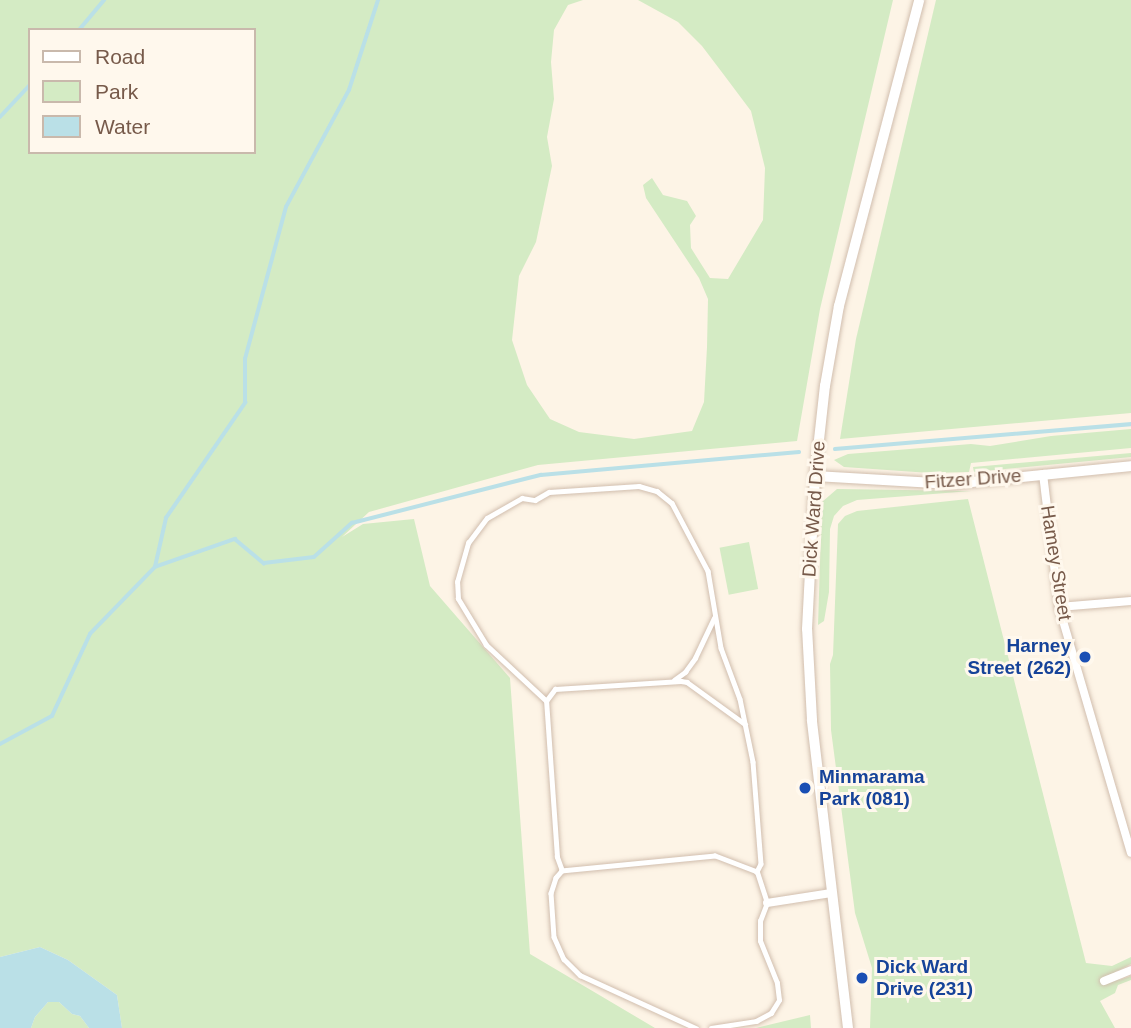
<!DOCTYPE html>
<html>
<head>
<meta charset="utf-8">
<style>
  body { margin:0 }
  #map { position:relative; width:1131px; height:1028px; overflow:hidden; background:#fdf4e6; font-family:Arial,sans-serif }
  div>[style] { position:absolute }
  .green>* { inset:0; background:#d4ebc4; transform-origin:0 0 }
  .water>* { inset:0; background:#bae0e7 }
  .stream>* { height:3.5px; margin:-1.75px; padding:0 1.75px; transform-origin:1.75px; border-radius:1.75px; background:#bae0e7 }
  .roads { filter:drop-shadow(0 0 2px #d1beae) drop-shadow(0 0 2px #d1beae) }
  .service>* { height:4.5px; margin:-2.25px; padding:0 2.25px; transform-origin:2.25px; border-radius:2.25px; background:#fff }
  .minor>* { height:8px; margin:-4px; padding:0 4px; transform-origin:4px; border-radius:4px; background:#fff }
  .tertiary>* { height:10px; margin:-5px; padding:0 5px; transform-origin:5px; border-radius:5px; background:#fff }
  .dots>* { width:19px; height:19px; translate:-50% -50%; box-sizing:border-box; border:4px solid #fff8ed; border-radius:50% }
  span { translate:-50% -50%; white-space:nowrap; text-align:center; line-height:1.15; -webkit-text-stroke:6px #fff8ed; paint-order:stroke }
  .street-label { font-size:19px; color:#775a4a }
  .transit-label { font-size:19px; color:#164399; font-weight:700 }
  .right { translate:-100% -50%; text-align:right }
  .left { translate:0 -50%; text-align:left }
  .legend { position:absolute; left:28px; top:28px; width:228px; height:126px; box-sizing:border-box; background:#fff8ed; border:2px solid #c9b9ac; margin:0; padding:9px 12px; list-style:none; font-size:21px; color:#775a4a }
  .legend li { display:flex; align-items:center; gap:14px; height:35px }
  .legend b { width:35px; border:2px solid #c9b9ac }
</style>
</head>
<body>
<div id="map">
  <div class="green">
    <i style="clip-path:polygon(evenodd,0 0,583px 0,568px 5px,554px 30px,551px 62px,554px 99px,547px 137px,552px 166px,536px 242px,519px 276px,512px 340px,527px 385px,550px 419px,579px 432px,634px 439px,692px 431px,704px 402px,707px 347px,708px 299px,699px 278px,646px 198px,643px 185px,652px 178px,663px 195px,687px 201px,696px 216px,690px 225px,691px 248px,710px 278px,728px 279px,763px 220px,765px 168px,751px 111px,724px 75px,702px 46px,678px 22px,638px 0,893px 0,820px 309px,797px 441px,538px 465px,369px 512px,342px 537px,363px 524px,414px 519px,430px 586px,510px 678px,530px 954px,655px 1028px,122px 1028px,117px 995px,68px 960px,40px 947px,0 957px,0 0,30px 30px,254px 30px,254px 152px,30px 152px,30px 30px)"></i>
    <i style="clip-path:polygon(936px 0,1131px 0,1131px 413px,840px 439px,856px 339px)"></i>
    <i style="clip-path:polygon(1131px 429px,1131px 448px,971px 463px,969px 472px,930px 473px,844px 467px,834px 460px,848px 454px,971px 444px,990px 446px,1051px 436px)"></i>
    <i style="clip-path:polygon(1131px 453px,1131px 457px,974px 472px,973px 467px)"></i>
    <i style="clip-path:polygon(837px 489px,971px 491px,857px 500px,843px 506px,834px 516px,830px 529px,829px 592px,824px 621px,818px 625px,822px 502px)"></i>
    <i style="clip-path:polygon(968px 499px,1086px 963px,1112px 966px,1131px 957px,1131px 964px,1115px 972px,1119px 980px,1131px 976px,1131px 980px,1118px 985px,1115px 993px,1100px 1001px,1115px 1028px,870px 1028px,872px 968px,855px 913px,831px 730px,830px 664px,833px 655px,838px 524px,845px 516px,857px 511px)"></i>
    <i style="left:749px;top:542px;width:48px;height:30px;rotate:79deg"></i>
    <i style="clip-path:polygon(48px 1002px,59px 1002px,72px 1014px,80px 1016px,89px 1028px,31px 1028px,35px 1017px)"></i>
    <i style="clip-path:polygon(810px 1015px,811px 1028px,756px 1028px)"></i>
  </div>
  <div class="water">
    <i style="clip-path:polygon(40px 947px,68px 960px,117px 995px,122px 1028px,89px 1028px,80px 1016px,72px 1014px,59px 1002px,48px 1002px,35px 1017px,31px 1028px,0 1028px,0 957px)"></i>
  </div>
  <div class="stream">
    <i style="left:79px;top:30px;width:39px;rotate:-50deg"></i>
    <i style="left:0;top:117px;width:44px;rotate:-46.8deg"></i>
    <i style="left:835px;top:449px;width:297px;rotate:-4.8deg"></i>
    <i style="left:155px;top:567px;width:85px;rotate:-19.3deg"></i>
    <i style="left:235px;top:539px;width:38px;rotate:40deg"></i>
    <i style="left:264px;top:563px;width:50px;rotate:-6.8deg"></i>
    <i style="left:314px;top:557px;width:51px;rotate:-41.8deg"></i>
    <i style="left:352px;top:523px;width:195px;rotate:-14.3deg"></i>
    <i style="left:541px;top:475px;width:259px;rotate:-5.1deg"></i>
    <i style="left:0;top:744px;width:59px;rotate:-28.3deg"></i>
    <i style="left:52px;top:716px;width:90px;rotate:-65.1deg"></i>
    <i style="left:90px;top:634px;width:93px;rotate:-45.9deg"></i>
    <i style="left:155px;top:567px;width:50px;rotate:-77.3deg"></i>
    <i style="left:166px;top:518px;width:140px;rotate:-55.5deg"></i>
    <i style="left:245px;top:403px;width:44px;rotate:-90deg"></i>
    <i style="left:245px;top:359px;width:157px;rotate:-74.9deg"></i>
    <i style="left:286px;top:207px;width:133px;rotate:-61.7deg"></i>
    <i style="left:349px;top:90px;width:95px;rotate:-72.1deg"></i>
  </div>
  <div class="roads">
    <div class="service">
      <i style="left:674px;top:680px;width:14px;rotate:-36deg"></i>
      <i style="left:685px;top:672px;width:17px;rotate:-54deg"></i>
      <i style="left:695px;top:658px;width:44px;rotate:-64.6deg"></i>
      <i style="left:546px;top:701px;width:82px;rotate:-137deg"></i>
      <i style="left:486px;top:645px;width:54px;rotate:-121.3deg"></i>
      <i style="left:458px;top:599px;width:17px;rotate:-93deg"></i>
      <i style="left:457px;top:582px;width:41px;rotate:-74.2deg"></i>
      <i style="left:468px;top:543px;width:31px;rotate:-53deg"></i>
      <i style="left:487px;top:518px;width:40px;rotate:-29.7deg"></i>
      <i style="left:522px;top:498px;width:13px;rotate:9deg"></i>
      <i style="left:535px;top:500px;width:16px;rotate:-30deg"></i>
      <i style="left:549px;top:492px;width:90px;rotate:-3.8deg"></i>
      <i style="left:639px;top:486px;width:19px;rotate:16deg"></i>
      <i style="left:657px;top:491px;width:19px;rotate:39deg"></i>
      <i style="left:672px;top:503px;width:77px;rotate:62.1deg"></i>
      <i style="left:708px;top:571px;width:78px;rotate:80.4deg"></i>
      <i style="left:721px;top:648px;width:54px;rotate:69.6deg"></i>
      <i style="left:740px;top:699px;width:64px;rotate:78.3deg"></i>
      <i style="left:753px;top:762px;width:102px;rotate:85.5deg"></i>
      <i style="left:761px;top:864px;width:9px;rotate:117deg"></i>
      <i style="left:757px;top:872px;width:45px;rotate:-159.1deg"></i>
      <i style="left:715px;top:856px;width:154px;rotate:174.4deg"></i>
      <i style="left:562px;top:871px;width:9px;rotate:131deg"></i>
      <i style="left:556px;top:878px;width:16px;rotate:108deg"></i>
      <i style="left:551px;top:893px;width:44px;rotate:86.1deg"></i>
      <i style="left:554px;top:937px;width:24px;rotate:66deg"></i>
      <i style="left:564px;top:959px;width:23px;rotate:45deg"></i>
      <i style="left:580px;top:975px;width:128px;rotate:24.6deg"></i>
      <i style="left:562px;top:871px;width:15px;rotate:-110deg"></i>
      <i style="left:557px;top:857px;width:156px;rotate:-94deg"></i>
      <i style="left:546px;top:701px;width:15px;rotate:-53deg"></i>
      <i style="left:555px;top:689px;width:126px;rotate:-3.6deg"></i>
      <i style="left:681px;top:681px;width:6px;rotate:9deg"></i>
      <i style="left:687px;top:682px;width:72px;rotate:35.9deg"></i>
      <i style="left:711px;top:1028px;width:46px;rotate:-8.8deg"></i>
      <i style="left:756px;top:1021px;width:17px;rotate:-28deg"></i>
      <i style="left:771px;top:1013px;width:15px;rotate:-58deg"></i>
      <i style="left:779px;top:1000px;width:17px;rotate:-97deg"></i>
      <i style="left:777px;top:983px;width:45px;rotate:-112deg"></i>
      <i style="left:760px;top:941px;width:20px;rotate:-90deg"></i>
      <i style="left:760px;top:921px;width:19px;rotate:-69deg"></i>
      <i style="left:767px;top:903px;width:33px;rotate:-108deg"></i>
    </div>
    <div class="minor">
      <i style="left:1043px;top:474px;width:134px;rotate:83.1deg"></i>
      <i style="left:1059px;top:607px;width:256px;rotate:73.7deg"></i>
      <i style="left:1059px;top:607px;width:72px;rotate:-4.8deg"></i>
      <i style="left:767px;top:903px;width:65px;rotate:-8.9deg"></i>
      <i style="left:1104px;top:981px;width:29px;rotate:-22deg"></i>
    </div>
    <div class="tertiary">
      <i style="left:815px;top:476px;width:137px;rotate:3.3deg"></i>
      <i style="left:952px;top:484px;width:180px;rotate:-5.7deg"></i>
      <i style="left:848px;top:1028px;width:310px;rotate:-96.7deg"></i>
      <i style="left:812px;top:720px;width:91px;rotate:-93.1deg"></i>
      <i style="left:807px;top:629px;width:153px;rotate:-87deg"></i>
      <i style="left:815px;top:476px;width:91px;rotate:-83.7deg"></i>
      <i style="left:825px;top:386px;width:81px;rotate:-80.1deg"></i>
      <i style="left:839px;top:306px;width:316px;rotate:-75.3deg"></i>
    </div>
  </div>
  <div class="dots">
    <i style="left:1085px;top:657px;background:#1a4fb4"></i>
    <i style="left:805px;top:788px;background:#1a4fb4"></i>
    <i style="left:862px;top:978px;background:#1a4fb4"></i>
  </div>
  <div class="street-label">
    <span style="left:973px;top:479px;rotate:-4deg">Fitzer Drive</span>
    <span style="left:814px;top:509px;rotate:-86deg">Dick Ward Drive</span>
    <span style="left:1056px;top:563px;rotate:81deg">Hamey Street</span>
  </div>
  <div class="transit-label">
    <span class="right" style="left:1071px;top:657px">Harney<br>Street (262)</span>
    <span class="left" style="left:819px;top:788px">Minmarama<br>Park (081)</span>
    <span class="left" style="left:876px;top:978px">Dick Ward<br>Drive (231)</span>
  </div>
  <ul class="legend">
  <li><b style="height:9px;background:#fff"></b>Road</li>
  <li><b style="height:19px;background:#d4ebc4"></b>Park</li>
  <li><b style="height:19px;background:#bae0e7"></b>Water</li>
  </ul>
</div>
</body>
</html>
